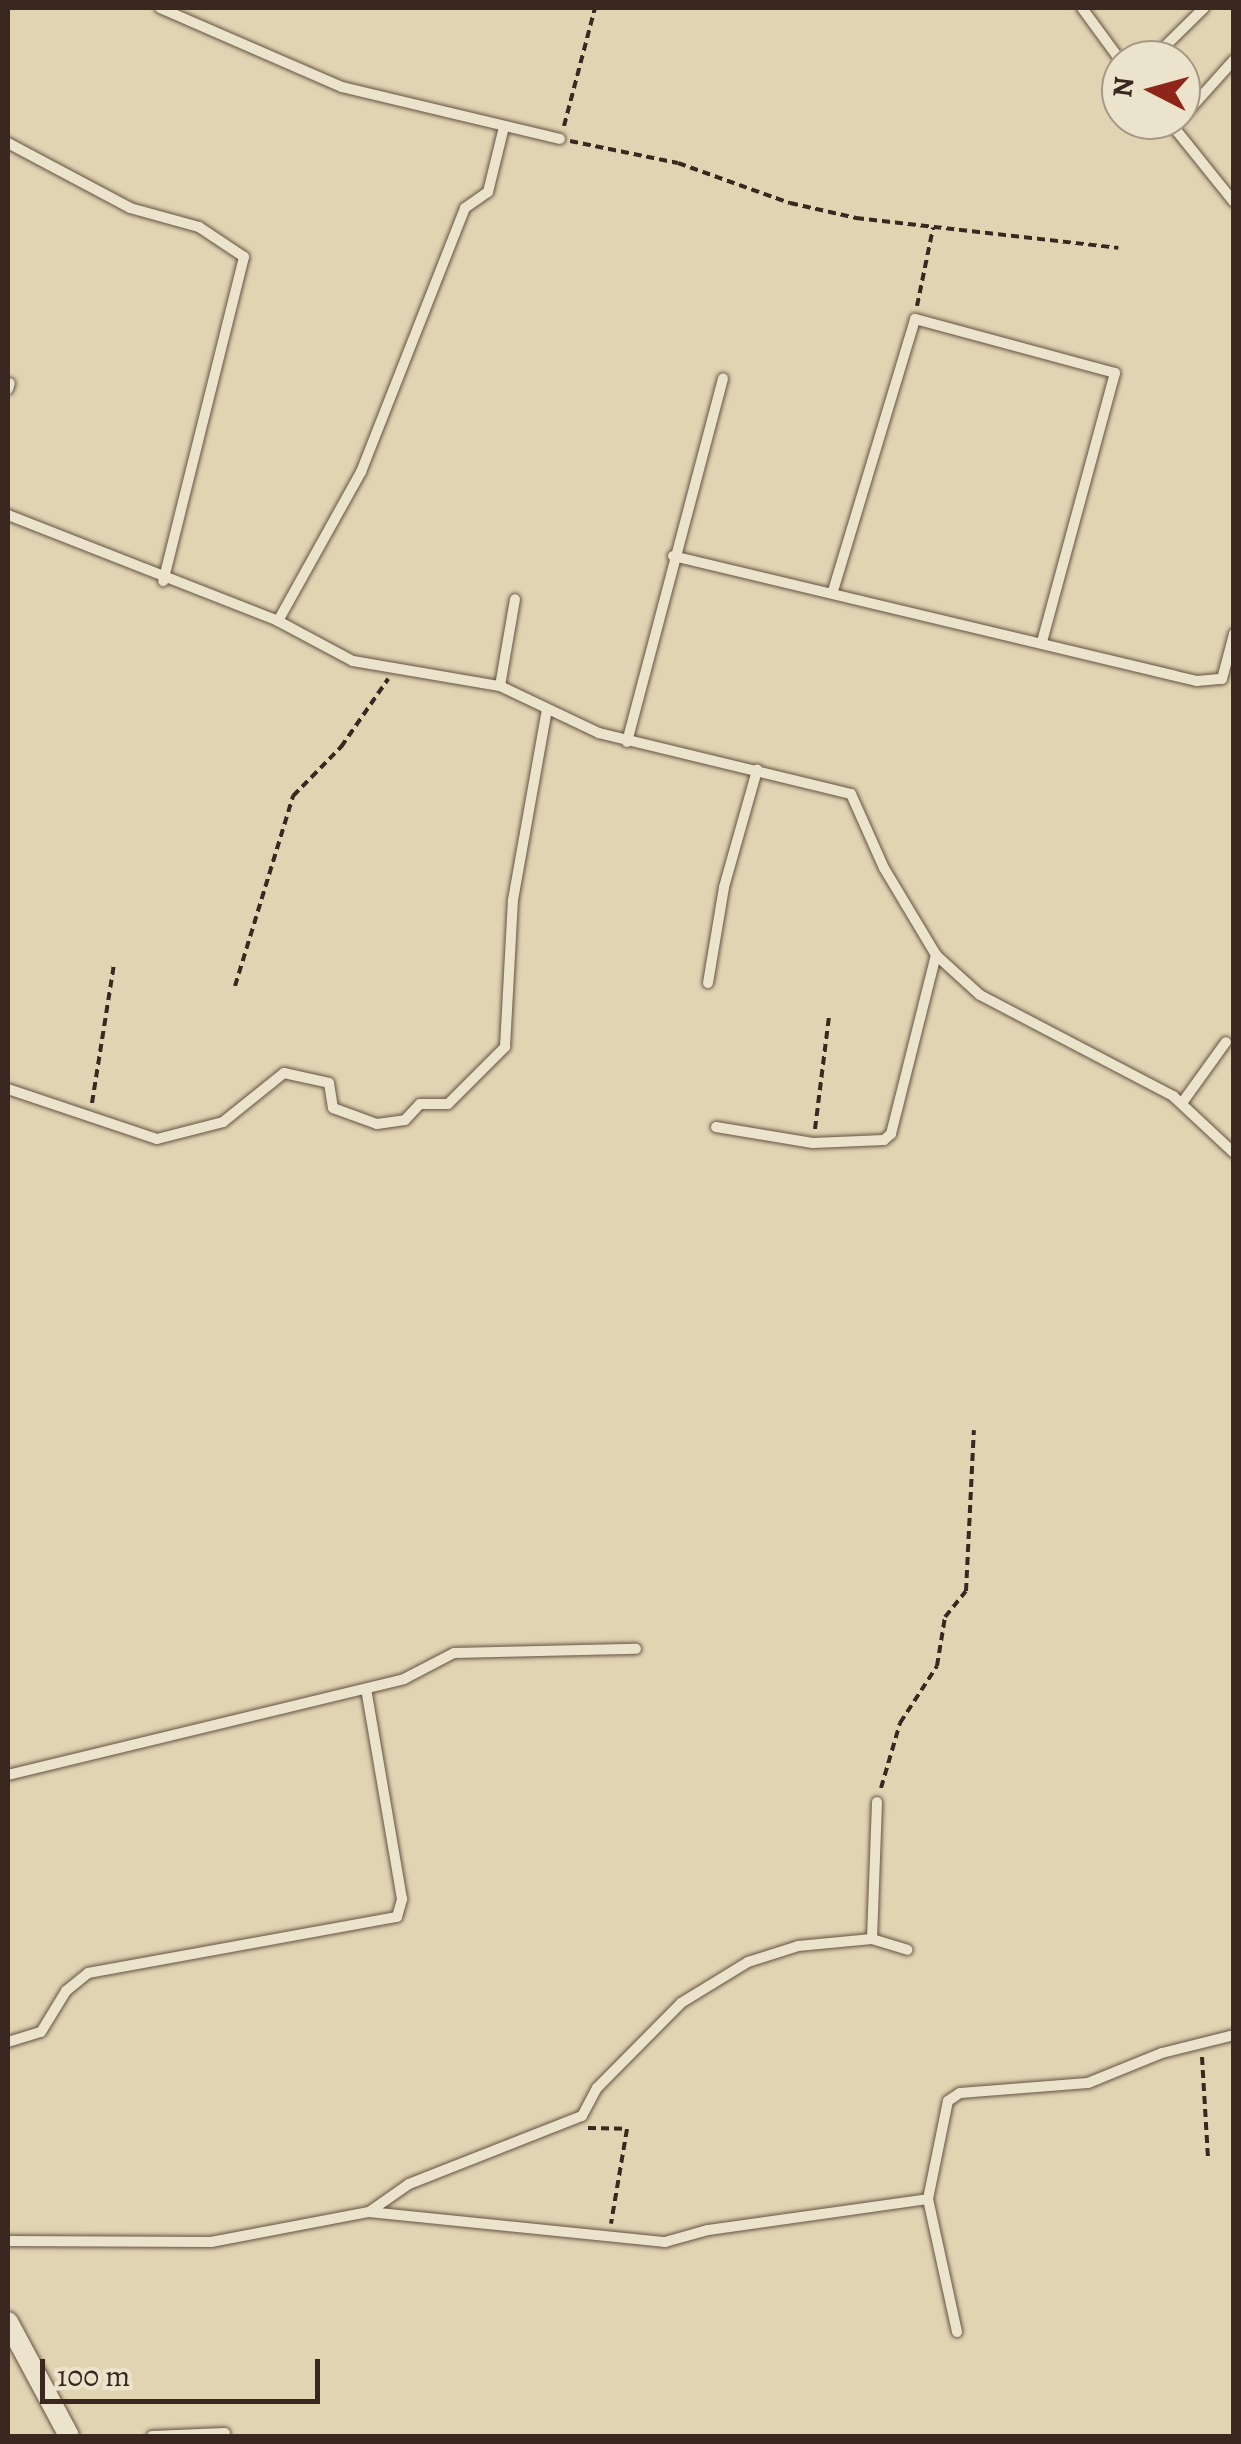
<!DOCTYPE html>
<html>
<head>
<meta charset="utf-8">
<style>
  body { margin:0 }
  #map { position:relative; width:1241px; height:2444px; overflow:hidden; background:#e1d4b2; font-family:Alegreya,serif }
  div>[style] { position:absolute }
  .path>* { height:4px; margin-top:-2px; transform-origin:0; background:repeating-linear-gradient(90deg,#3a271f 0 8px,transparent 0 13px) }
  .roads { filter:drop-shadow(0 0 2px #645244) drop-shadow(0 0 2px #645244) }
  .lane>* { height:10px; margin:-5px; padding:0 5px; transform-origin:5px; border-radius:5px; background:#ece3cd }
  .street>* { height:20px; margin:-10px; padding:0 10px; transform-origin:10px; border-radius:10px; background:#ece3cd }
  span { translate:-50% -50%; white-space:nowrap; text-align:center; line-height:1.15; -webkit-text-stroke:8px #ece3cd; paint-order:stroke }
  .frame { position:absolute; inset:0; border:10px solid #3a271f; pointer-events:none }
  .north { position:absolute; left:1101px; top:40px; width:100px; height:100px; box-sizing:border-box; background:#ece3cd; border:2px solid #a59887; border-radius:50%; rotate:276deg; font-size:28px; font-weight:700; line-height:40px; text-align:center; color:#3a271f }
  .north::after { content:''; display:block; margin:auto; width:35px; height:45px; background:#8f2418; clip-path:polygon(50% 0,100% 100%,50% 72%,0 100%) }
  .scale { position:absolute; left:40px; top:2359px; width:280px; height:45px; box-sizing:border-box; border:5px solid #3a271f; border-top:0; padding-left:12px; font-size:30px; line-height:35px; white-space:nowrap; color:#3a271f; -webkit-text-stroke:8px #ece3cd; paint-order:stroke }
</style>
</head>
<body>
<div id="map">
  <div class="path">
    <i style="left:564px;top:126px;width:122px;rotate:-75.3deg"></i>
    <i style="left:570px;top:141px;width:110px;rotate:11.5deg"></i>
    <i style="left:678px;top:163px;width:119px;rotate:19.7deg"></i>
    <i style="left:790px;top:203px;width:68px;rotate:12.8deg"></i>
    <i style="left:856px;top:218px;width:264px;rotate:6.5deg"></i>
    <i style="left:917px;top:306px;width:80px;rotate:-78.4deg"></i>
    <i style="left:235px;top:986px;width:199px;rotate:-73deg"></i>
    <i style="left:293px;top:796px;width:69px;rotate:-45.6deg"></i>
    <i style="left:341px;top:747px;width:83px;rotate:-55.3deg"></i>
    <i style="left:92px;top:1103px;width:141px;rotate:-81deg"></i>
    <i style="left:815px;top:1129px;width:113px;rotate:-82.9deg"></i>
    <i style="left:881px;top:1788px;width:68px;rotate:-73.7deg"></i>
    <i style="left:900px;top:1723px;width:68px;rotate:-57deg"></i>
    <i style="left:937px;top:1666px;width:50px;rotate:-80.7deg"></i>
    <i style="left:945px;top:1617px;width:33px;rotate:-51deg"></i>
    <i style="left:966px;top:1591px;width:161px;rotate:-87.2deg"></i>
    <i style="left:1202px;top:2057px;width:101px;rotate:86.6deg"></i>
    <i style="left:588px;top:2128px;width:39px;rotate:1deg"></i>
    <i style="left:627px;top:2129px;width:96px;rotate:99.6deg"></i>
  </div>
  <div class="roads">
    <div class="lane">
      <i style="left:160px;top:8px;width:198px;rotate:23.5deg"></i>
      <i style="left:342px;top:87px;width:224px;rotate:13.4deg"></i>
      <i style="left:1082px;top:8px;width:66px;rotate:53.7deg"></i>
      <i style="left:1151px;top:60px;width:74px;rotate:-44.5deg"></i>
      <i style="left:1181px;top:119px;width:79px;rotate:-48.1deg"></i>
      <i style="left:1168px;top:120px;width:105px;rotate:51.2deg"></i>
      <i style="left:8px;top:143px;width:138px;rotate:28deg"></i>
      <i style="left:130px;top:208px;width:72px;rotate:15.4deg"></i>
      <i style="left:199px;top:227px;width:54px;rotate:33.7deg"></i>
      <i style="left:244px;top:257px;width:334px;rotate:104deg"></i>
      <i style="left:8px;top:389px;width:6px;rotate:-72deg"></i>
      <i style="left:8px;top:515px;width:290px;rotate:21.4deg"></i>
      <i style="left:278px;top:621px;width:85px;rotate:28.1deg"></i>
      <i style="left:353px;top:661px;width:149px;rotate:9.7deg"></i>
      <i style="left:500px;top:686px;width:110px;rotate:25.4deg"></i>
      <i style="left:599px;top:733px;width:259px;rotate:13.6deg"></i>
      <i style="left:851px;top:794px;width:81px;rotate:66deg"></i>
      <i style="left:884px;top:868px;width:101px;rotate:59.1deg"></i>
      <i style="left:936px;top:955px;width:59px;rotate:42.3deg"></i>
      <i style="left:980px;top:995px;width:218px;rotate:27.6deg"></i>
      <i style="left:1173px;top:1096px;width:83px;rotate:43.1deg"></i>
      <i style="left:673px;top:556px;width:539px;rotate:13.42deg"></i>
      <i style="left:1197px;top:681px;width:25px;rotate:-5deg"></i>
      <i style="left:1222px;top:679px;width:47px;rotate:-75.1deg"></i>
      <i style="left:833px;top:591px;width:284px;rotate:-73.2deg"></i>
      <i style="left:915px;top:319px;width:207px;rotate:15.1deg"></i>
      <i style="left:1115px;top:373px;width:279px;rotate:105.2deg"></i>
      <i style="left:278px;top:621px;width:171px;rotate:-60.9deg"></i>
      <i style="left:361px;top:472px;width:284px;rotate:-68.5deg"></i>
      <i style="left:465px;top:208px;width:28px;rotate:-35deg"></i>
      <i style="left:488px;top:192px;width:67px;rotate:-76.2deg"></i>
      <i style="left:500px;top:686px;width:88px;rotate:-80.2deg"></i>
      <i style="left:627px;top:742px;width:376px;rotate:-75.2deg"></i>
      <i style="left:708px;top:983px;width:97px;rotate:-80.5deg"></i>
      <i style="left:724px;top:887px;width:122px;rotate:-74.2deg"></i>
      <i style="left:8px;top:1089px;width:157px;rotate:18.6deg"></i>
      <i style="left:157px;top:1139px;width:68px;rotate:-14.4deg"></i>
      <i style="left:223px;top:1122px;width:78px;rotate:-38.8deg"></i>
      <i style="left:284px;top:1073px;width:46px;rotate:12.5deg"></i>
      <i style="left:329px;top:1083px;width:25px;rotate:81deg"></i>
      <i style="left:333px;top:1108px;width:47px;rotate:20deg"></i>
      <i style="left:377px;top:1124px;width:28px;rotate:-8deg"></i>
      <i style="left:405px;top:1120px;width:22px;rotate:-47deg"></i>
      <i style="left:420px;top:1104px;width:28px"></i>
      <i style="left:448px;top:1104px;width:81px;rotate:-45deg"></i>
      <i style="left:505px;top:1047px;width:147px;rotate:-86.9deg"></i>
      <i style="left:513px;top:900px;width:193px;rotate:-79.9deg"></i>
      <i style="left:1182px;top:1103px;width:75px;rotate:-54.2deg"></i>
      <i style="left:716px;top:1127px;width:98px;rotate:9.4deg"></i>
      <i style="left:813px;top:1143px;width:71px;rotate:-2.4deg"></i>
      <i style="left:884px;top:1140px;width:9px;rotate:-41deg"></i>
      <i style="left:891px;top:1134px;width:185px;rotate:-75.9deg"></i>
      <i style="left:8px;top:1775px;width:407px;rotate:-13.6deg"></i>
      <i style="left:404px;top:1679px;width:56px;rotate:-27.5deg"></i>
      <i style="left:454px;top:1653px;width:182px;rotate:-1.3deg"></i>
      <i style="left:872px;top:1939px;width:137px;rotate:-87.9deg"></i>
      <i style="left:8px;top:2042px;width:34px;rotate:-17deg"></i>
      <i style="left:41px;top:2032px;width:48px;rotate:-58.6deg"></i>
      <i style="left:66px;top:1991px;width:28px;rotate:-39deg"></i>
      <i style="left:88px;top:1973px;width:314px;rotate:-10.3deg"></i>
      <i style="left:397px;top:1917px;width:19px;rotate:-74deg"></i>
      <i style="left:402px;top:1899px;width:213px;rotate:-99.7deg"></i>
      <i style="left:369px;top:2212px;width:49px;rotate:-35deg"></i>
      <i style="left:409px;top:2184px;width:186px;rotate:-21.5deg"></i>
      <i style="left:582px;top:2116px;width:32px;rotate:-62deg"></i>
      <i style="left:597px;top:2088px;width:120px;rotate:-45.3deg"></i>
      <i style="left:681px;top:2003px;width:79px;rotate:-31.5deg"></i>
      <i style="left:748px;top:1962px;width:52px;rotate:-17.7deg"></i>
      <i style="left:798px;top:1946px;width:74px;rotate:-5.4deg"></i>
      <i style="left:872px;top:1939px;width:37px;rotate:17deg"></i>
      <i style="left:8px;top:2241px;width:203px;rotate:0.3deg"></i>
      <i style="left:211px;top:2242px;width:161px;rotate:-10.8deg"></i>
      <i style="left:369px;top:2212px;width:298px;rotate:5.8deg"></i>
      <i style="left:665px;top:2242px;width:45px;rotate:-15.6deg"></i>
      <i style="left:708px;top:2230px;width:222px;rotate:-8deg"></i>
      <i style="left:957px;top:2332px;width:136px;rotate:-102.3deg"></i>
      <i style="left:928px;top:2199px;width:100px;rotate:-78.5deg"></i>
      <i style="left:948px;top:2101px;width:14px;rotate:-34deg"></i>
      <i style="left:960px;top:2093px;width:128px;rotate:-4.5deg"></i>
      <i style="left:1088px;top:2083px;width:80px;rotate:-22.1deg"></i>
      <i style="left:1162px;top:2053px;width:74px;rotate:-14deg"></i>
      <i style="left:152px;top:2436px;width:73px;rotate:-2.4deg"></i>
    </div>
    <div class="street">
      <i style="left:8px;top:2322px;width:129px;rotate:61.8deg"></i>
    </div>
  </div>
  <div class="frame"></div>
  <div class="north">N</div>
  <div class="scale">100 m</div>
</div>
</body>
</html>
